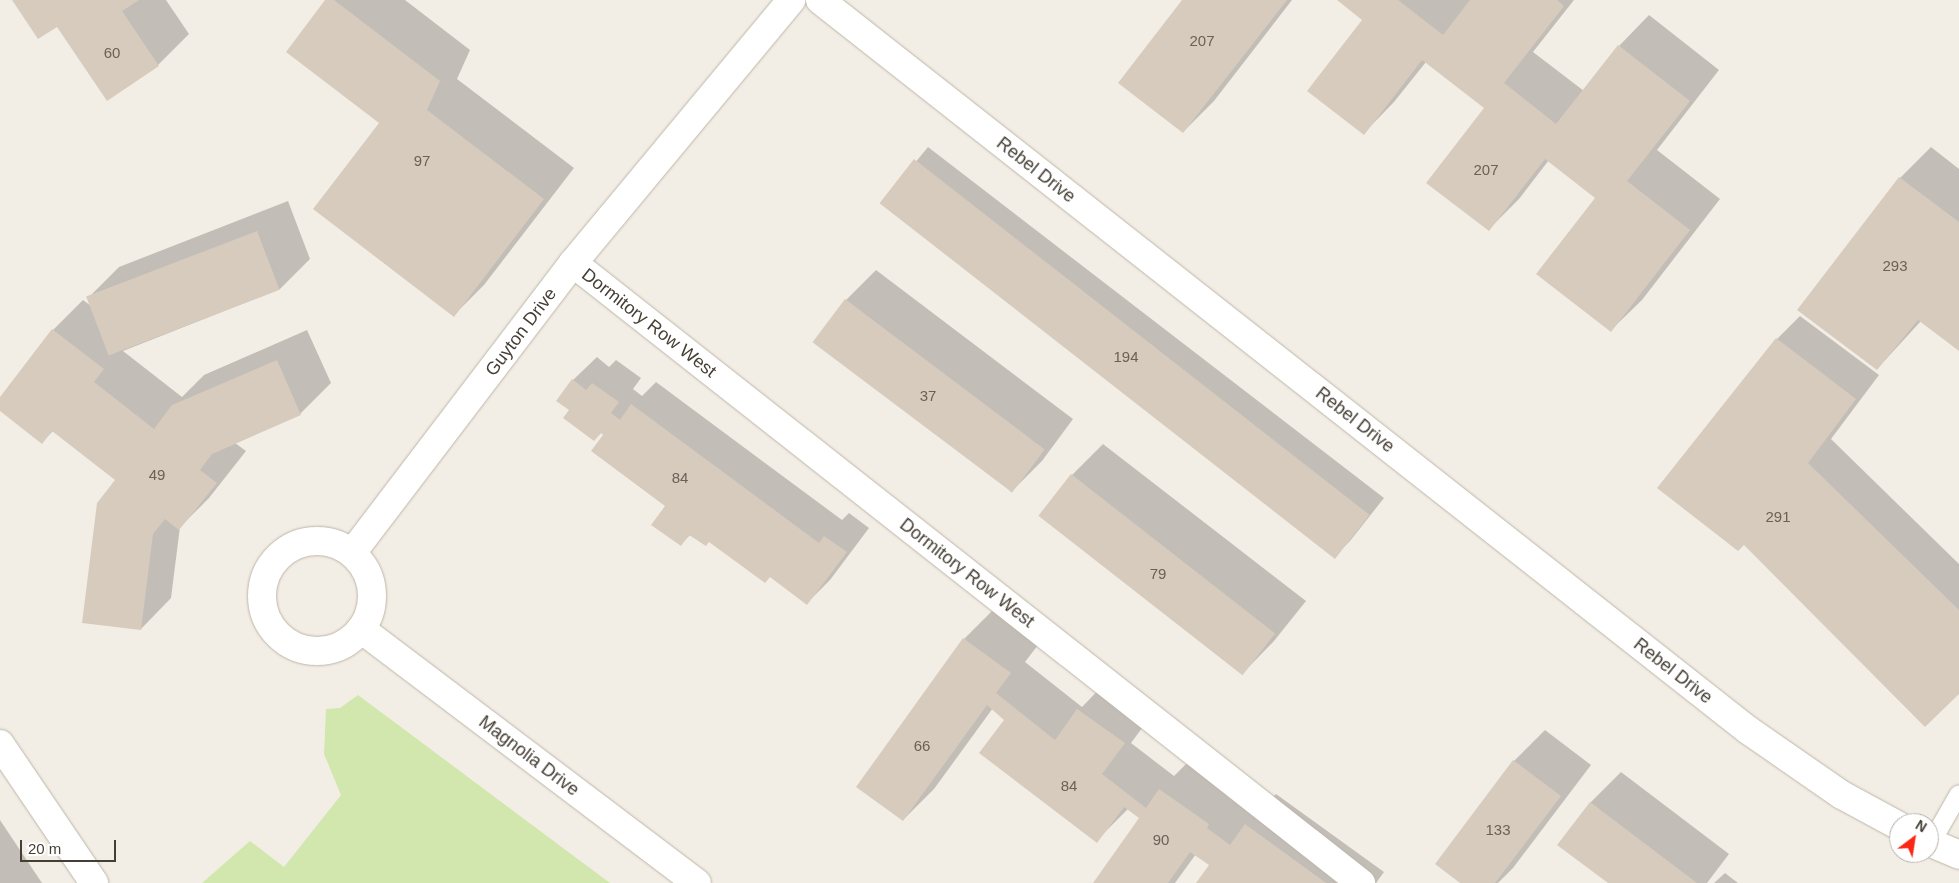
<!DOCTYPE html>
<html>
<head>
<meta charset="utf-8">
<style>
  body { margin:0 }
  #map { position:relative; width:1959px; height:883px; overflow:hidden; background:#f3eee5; font-family:Helvetica,sans-serif }
  div>[style] { position:absolute }
  .green>* { inset:0; background:#d1e7ae }
  .shadow>* { inset:0; background:#0003 }
  .building>* { inset:0; background:#d7cbbe; transform-origin:0 0 }
  .roads { filter:drop-shadow(0 0 1px #beb5a8) drop-shadow(0 0 1px #beb5a8) }
  .service>* { height:18px; margin:-9px; padding:0 9px; transform-origin:9px; border-radius:9px; background:#fff }
  .minor>* { height:28px; margin:-14px; padding:0 14px; transform-origin:14px; border-radius:14px; background:#fff }
  .minor>.ring { margin:-14px; padding:0; box-sizing:content-box; background:none; border:28px solid #fff; border-radius:50% }
  .tertiary>* { height:28px; margin:-14px; padding:0 14px; transform-origin:14px; border-radius:14px; background:#fff }
  span { translate:-50% -50%; white-space:nowrap; text-align:center; line-height:1.15; -webkit-text-stroke:4px #fff; paint-order:stroke }
  .number-label { font-size:15px; color:#6a6157 }
  .number-label span { -webkit-text-stroke-width:0 }
  .street-label { font-size:18px; color:#453e35 }
  .north { position:absolute; left:1889px; top:813px; width:50px; height:50px; box-sizing:border-box; background:#fff; border:1px solid #b5b2ae; border-radius:50%; rotate:31deg; font-size:14px; font-weight:700; line-height:20px; text-align:center; color:#453e35 }
  .north::after { content:''; display:block; margin:auto; width:18px; height:22px; background:#fa2715; clip-path:polygon(50% 0,100% 100%,50% 72%,0 100%) }
  .scale { position:absolute; left:20px; top:840px; width:96px; height:22px; box-sizing:border-box; border:2px solid #453e35; border-top:0; padding-left:6px; font-size:15px; line-height:18px; white-space:nowrap; color:#453e35; -webkit-text-stroke:4px #fff; paint-order:stroke }
</style>
</head>
<body>
<div id="map">
  <div class="green">
    <i style="clip-path:polygon(358px 695px,610px 883px,202px 883px,250px 841px,284px 867px,341px 795px,324px 754px,326px 709px,340px 708px)"></i>
  </div>
  <div class="shadow">
    <i style="clip-path:polygon(14px 0,166px 0,189px 34px,158px 65px,58px 25px)"></i>
    <i style="clip-path:polygon(327px 0,405px 0,470px 50px,457px 79px,574px 168px,484px 285px,454px 315px,381px 123px)"></i>
    <i style="clip-path:polygon(1184px 0,1292px 0,1214px 101px,1183px 132px)"></i>
    <i style="clip-path:polygon(1339px 0,1574px 0,1533px 52px,1584px 91px,1619px 46px,1649px 15px,1719px 70px,1657px 150px,1720px 199px,1642px 300px,1611px 330px,1597px 197px,1549px 160px,1519px 199px,1489px 229px,1486px 108px,1426px 62px,1394px 102px,1364px 133px,1364px 20px)"></i>
    <i style="clip-path:polygon(928px 147px,1384px 498px,1350px 541px,1337px 554px,882px 203px)"></i>
    <i style="clip-path:polygon(1931px 147px,1959px 169px,1959px 349px,1921px 321px,1877px 369px,1799px 310px,1900px 178px)"></i>
    <i style="clip-path:polygon(288px 201px,310px 259px,280px 289px,123px 351px,182px 397px,204px 375px,307px 330px,331px 383px,300px 414px,235px 443px,246px 451px,209px 498px,180px 527px,171px 598px,141px 629px,117px 479px,53px 431px,42px 442px,0 410px,0 399px,53px 330px,83px 300px,91px 306px,88px 298px,119px 267px)"></i>
    <i style="clip-path:polygon(876px 270px,1073px 419px,1042px 461px,1011px 492px,846px 300px)"></i>
    <i style="clip-path:polygon(1800px 316px,1879px 375px,1831px 439px,1959px 564px,1959px 693px,1744px 543px,1777px 339px)"></i>
    <i style="clip-path:polygon(597px 357px,609px 367px,616px 360px,641px 378px,633px 389px,642px 396px,656px 382px,842px 520px,849px 513px,869px 528px,830px 580px,807px 603px,770px 576px,710px 540px,691px 534px,680px 545px,667px 506px,605px 435px,602px 432px,594px 440px,570px 410px,573px 380px)"></i>
    <i style="clip-path:polygon(1103px 444px,1306px 601px,1274px 641px,1244px 672px,1041px 515px,1072px 475px)"></i>
    <i style="clip-path:polygon(995px 608px,1041px 641px,1025px 662px,1082px 707px,1109px 679px,1154px 712px,1131px 743px,1174px 776px,1191px 759px,1258px 813px,1276px 794px,1384px 872px,1376px 883px,1197px 883px,1210px 865px,1196px 854px,1175px 883px,1095px 883px,1140px 818px,1128px 809px,1096px 841px,1006px 719px,993px 708px,934px 789px,903px 820px,964px 639px)"></i>
    <i style="clip-path:polygon(1545px 730px,1591px 765px,1513px 868px,1498px 883px,1462px 883px,1436px 864px,1514px 761px)"></i>
    <i style="clip-path:polygon(1621px 772px,1729px 854px,1707px 883px,1610px 883px,1590px 803px)"></i>
    <i style="clip-path:polygon(0 820px,42px 883px,0 883px)"></i>
    <i style="clip-path:polygon(1725px 873px,1738px 883px,1714px 883px)"></i>
  </div>
  <div class="building">
    <i style="clip-path:polygon(12px 0,139px 0,122px 11px,159px 66px,107px 101px,57px 27px,38px 39px)"></i>
    <i style="clip-path:polygon(325px 0,334px 0,440px 81px,427px 110px,544px 199px,454px 317px,313px 209px,379px 123px,286px 52px)"></i>
    <i style="clip-path:polygon(1182px 0,1287px 0,1183px 133px,1118px 83px)"></i>
    <i style="clip-path:polygon(1337px 0,1398px 0,1443px 35px,1470px 0,1557px 0,1564px 6px,1504px 83px,1556px 124px,1618px 45px,1690px 101px,1627px 181px,1690px 230px,1611px 332px,1536px 274px,1595px 198px,1545px 159px,1489px 231px,1426px 183px,1484px 108px,1422px 60px,1364px 135px,1307px 91px,1362px 20px)"></i>
    <i style="left:914px;top:159px;width:578px;height:56px;rotate:38deg"></i>
    <i style="clip-path:polygon(1899px 177px,1959px 222px,1959px 351px,1918px 320px,1877px 370px,1797px 310px)"></i>
    <i style="left:257px;top:231px;width:63px;height:183px;rotate:69deg"></i>
    <i style="left:845px;top:299px;width:250px;height:54px;rotate:37deg"></i>
    <i style="clip-path:polygon(52px 329px,104px 369px,94px 382px,154px 429px,172px 405px,277px 360px,301px 415px,212px 454px,200px 470px,217px 483px,179px 530px,165px 519px,153px 534px,141px 630px,82px 623px,97px 503px,115px 480px,52px 431px,42px 444px,0 411px,0 397px)"></i>
    <i style="clip-path:polygon(1776px 338px,1856px 399px,1808px 463px,1959px 610px,1959px 694px,1925px 727px,1744px 545px,1738px 551px,1657px 488px)"></i>
    <i style="clip-path:polygon(572px 379px,586px 390px,592px 383px,619px 402px,611px 413px,620px 420px,631px 404px,819px 543px,824px 536px,847px 552px,807px 605px,770px 577px,765px 583px,709px 542px,706px 546px,689px 535px,681px 546px,651px 525px,665px 506px,591px 451px,603px 435px,601px 433px,594px 441px,563px 418px,569px 410px,556px 401px)"></i>
    <i style="left:1071px;top:474px;width:259px;height:53px;rotate:38deg"></i>
    <i style="clip-path:polygon(963px 638px,1011px 673px,996px 693px,1055px 740px,1077px 709px,1125px 743px,1102px 774px,1146px 808px,1159px 789px,1209px 824px,1207px 828px,1230px 845px,1245px 824px,1326px 883px,1196px 883px,1209px 865px,1190px 852px,1168px 883px,1093px 883px,1139px 818px,1124px 807px,1097px 843px,979px 753px,1004px 720px,987px 705px,903px 821px,856px 787px)"></i>
    <i style="clip-path:polygon(1513px 760px,1561px 796px,1495px 883px,1460px 883px,1435px 864px)"></i>
    <i style="clip-path:polygon(1590px 802px,1697px 883px,1608px 883px,1557px 845px)"></i>
  </div>
  <div class="roads">
    <div class="service">
      <i style="left:1931px;top:843px;width:56px;rotate:-60.3deg"></i>
    </div>
    <div class="minor">
      <i style="left:820px;top:0;width:1181px;rotate:38.19deg"></i>
      <i style="left:1748px;top:730px;width:114px;rotate:34.7deg"></i>
      <i style="left:1842px;top:795px;width:65px;rotate:28.5deg"></i>
      <i style="left:573px;top:263px;width:1003px;rotate:38.2deg"></i>
      <i class="ring" style="left:262px;top:541px;width:82px;height:82px"></i>
      <i style="left:352px;top:553px;width:365px;rotate:-52.7deg"></i>
      <i style="left:573px;top:263px;width:342px;rotate:-50.3deg"></i>
      <i style="left:361px;top:629px;width:421px;rotate:37.1deg"></i>
      <i style="left:1929px;top:842px;width:33px;rotate:23deg"></i>
    </div>
    <div class="tertiary">
      <i style="left:0;top:744px;width:168px;rotate:55.9deg"></i>
    </div>
  </div>
  <div class="number-label">
    <span style="left:1202px;top:41px">207</span>
    <span style="left:112px;top:53px">60</span>
    <span style="left:422px;top:161px">97</span>
    <span style="left:1486px;top:170px">207</span>
    <span style="left:1895px;top:266px">293</span>
    <span style="left:1126px;top:357px">194</span>
    <span style="left:928px;top:396px">37</span>
    <span style="left:157px;top:475px">49</span>
    <span style="left:680px;top:478px">84</span>
    <span style="left:1778px;top:517px">291</span>
    <span style="left:1158px;top:574px">79</span>
    <span style="left:922px;top:746px">66</span>
    <span style="left:1069px;top:786px">84</span>
    <span style="left:1498px;top:830px">133</span>
    <span style="left:1161px;top:840px">90</span>
  </div>
  <div class="street-label">
    <span style="left:1036px;top:170px;rotate:38deg">Rebel Drive</span>
    <span style="left:649px;top:323px;rotate:38deg">Dormitory Row West</span>
    <span style="left:521px;top:332px;rotate:-53deg">Guyton Drive</span>
    <span style="left:1355px;top:420px;rotate:38deg">Rebel Drive</span>
    <span style="left:967px;top:573px;rotate:38deg">Dormitory Row West</span>
    <span style="left:1673px;top:671px;rotate:38deg">Rebel Drive</span>
    <span style="left:529px;top:756px;rotate:37deg">Magnolia Drive</span>
  </div>
  <div class="north">N</div>
  <div class="scale">20 m</div>
</div>
</body>
</html>
